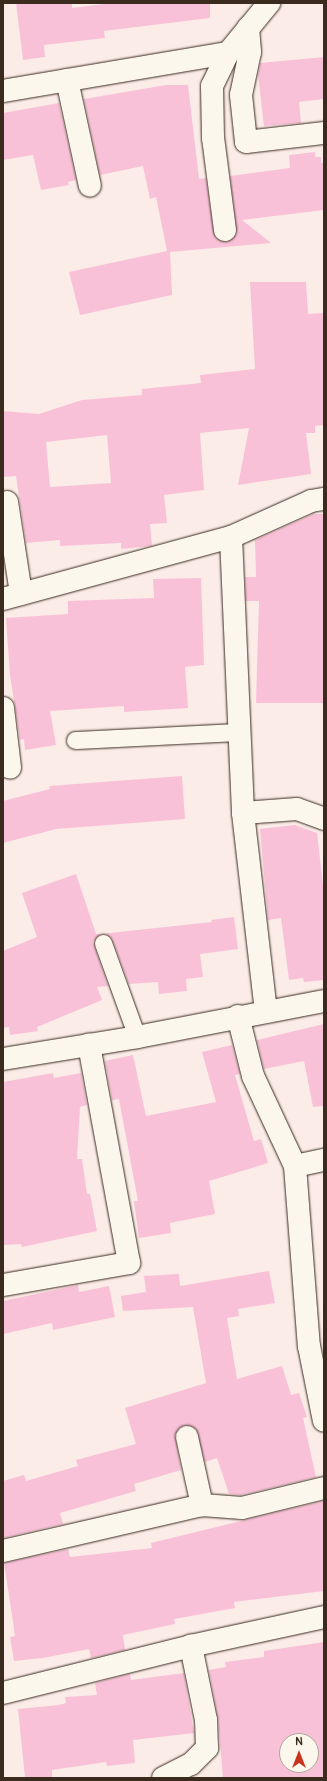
<!DOCTYPE html>
<html>
<head>
<meta charset="utf-8">
<style>
  body { margin:0 }
  #map { position:relative; width:327px; height:1781px; overflow:hidden; background:#fbece8; font-family:Pangolin,sans-serif }
  div>[style] { position:absolute }
  .building>* { inset:0; background:#f9c1d7 }
  .roads { filter:drop-shadow(0 0 1px #3b2a1e) drop-shadow(0 0 1px #3b2a1e) }
  .service>* { height:17px; margin:-8.5px; padding:0 8.5px; transform-origin:8.5px; border-radius:8.5px; background:#fbf7ec }
  .minor>* { height:22px; margin:-11px; padding:0 11px; transform-origin:11px; border-radius:11px; background:#fbf7ec }
  span { translate:-50% -50%; white-space:nowrap; text-align:center; line-height:1.15; -webkit-text-stroke:3.5px #fbf7ec; paint-order:stroke }
  .frame { position:absolute; inset:0; border:4px solid #3b2a1e; pointer-events:none }
  .north { position:absolute; left:279px; top:1733px; width:40px; height:40px; box-sizing:border-box; background:#fbf7ec; border:1px solid #aea59a; border-radius:50%; rotate:0deg; font-size:11px; font-weight:700; line-height:16px; text-align:center; color:#3b2a1e }
  .north::after { content:''; display:block; margin:auto; width:14px; height:18px; background:#c8321e; clip-path:polygon(50% 0,100% 100%,50% 72%,0 100%) }
</style>
</head>
<body>
<div id="map">
  <div class="building">
    <i style="clip-path:polygon(16px 3px,72px 3px,72px 8px,111px 3px,210px 3px,210px 18px,104px 31px,105px 38px,44px 45px,45px 57px,23px 60px)"></i>
    <i style="clip-path:polygon(324px 57px,324px 99px,299px 102px,301px 123px,264px 126px,258px 75px,260px 63px)"></i>
    <i style="clip-path:polygon(166px 85px,188px 85px,199px 179px,206px 178px,215px 238px,227px 242px,237px 234px,230px 176px,290px 168px,289px 155px,315px 152px,315px 157px,321px 157px,321px 163px,324px 163px,324px 210px,242px 220px,271px 243px,170px 252px,172px 295px,80px 315px,69px 272px,167px 251px,156px 197px,150px 199px,143px 166px,100px 175px,84px 99px)"></i>
    <i style="clip-path:polygon(59px 103px,76px 180px,68px 182px,69px 185px,41px 190px,33px 155px,3px 160px,3px 113px)"></i>
    <i style="clip-path:polygon(evenodd,250px 282px,306px 282px,308px 314px,324px 313px,324px 425px,315px 426px,315px 433px,306px 433px,311px 474px,238px 485px,249px 428px,200px 433px,204px 490px,164px 495px,167px 523px,150px 524px,152px 546px,121px 549px,121px 543px,60px 546px,60px 540px,26px 543px,16px 476px,3px 477px,3px 411px,39px 414px,82px 400px,142px 395px,142px 389px,201px 383px,200px 375px,255px 369px,250px 282px,107px 435px,111px 483px,50px 487px,46px 442px,107px 435px)"></i>
    <i style="clip-path:polygon(313px 514px,324px 514px,324px 703px,256px 703px,259px 601px,246px 601px,245px 577px,256px 577px,255px 540px)"></i>
    <i style="clip-path:polygon(201px 578px,204px 665px,185px 667px,188px 708px,124px 712px,124px 706px,50px 711px,56px 745px,25px 750px,24px 739px,20px 740px,10px 675px,6px 618px,68px 614px,68px 601px,154px 598px,153px 579px)"></i>
    <i style="clip-path:polygon(182px 776px,185px 819px,56px 829px,3px 843px,3px 801px,50px 789px,49px 786px)"></i>
    <i style="clip-path:polygon(295px 825px,317px 833px,324px 894px,324px 980px,304px 982px,303px 978px,289px 980px,281px 918px,268px 920px,260px 829px)"></i>
    <i style="clip-path:polygon(76px 874px,96px 934px,100px 934px,93px 942px,108px 986px,97px 987px,102px 1000px,37px 1027px,38px 1031px,10px 1035px,9px 1027px,3px 1028px,3px 951px,37px 937px,22px 893px)"></i>
    <i style="clip-path:polygon(234px 917px,238px 949px,200px 954px,203px 977px,186px 979px,187px 991px,159px 994px,158px 982px,129px 984px,112px 939px,105px 933px,100px 934px,212px 922px,211px 920px)"></i>
    <i style="clip-path:polygon(324px 1024px,324px 1106px,313px 1107px,304px 1061px,264px 1069px,257px 1040px)"></i>
    <i style="clip-path:polygon(232px 1045px,240px 1074px,235px 1075px,254px 1141px,261px 1139px,268px 1163px,209px 1181px,215px 1214px,170px 1223px,171px 1233px,139px 1238px,134px 1201px,138px 1201px,119px 1099px,112px 1100px,105px 1061px,133px 1055px,146px 1116px,216px 1102px,202px 1052px)"></i>
    <i style="clip-path:polygon(53px 1073px,54px 1078px,81px 1073px,87px 1105px,80px 1107px,77px 1159px,82px 1159px,87px 1194px,90px 1194px,97px 1231px,22px 1247px,21px 1244px,3px 1245px,3px 1082px)"></i>
    <i style="clip-path:polygon(269px 1271px,275px 1303px,238px 1309px,239px 1316px,227px 1318px,237px 1379px,282px 1366px,291px 1395px,299px 1393px,307px 1417px,303px 1418px,316px 1477px,241px 1495px,229px 1494px,217px 1458px,205px 1462px,196px 1429px,185px 1425px,175px 1434px,181px 1470px,134px 1484px,136px 1491px,60px 1513px,63px 1524px,3px 1538px,3px 1481px,24px 1475px,26px 1481px,78px 1466px,76px 1460px,136px 1444px,125px 1408px,206px 1383px,193px 1307px,123px 1311px,121px 1296px,146px 1292px,144px 1276px,179px 1274px,180px 1286px)"></i>
    <i style="clip-path:polygon(78px 1285px,79px 1292px,109px 1286px,115px 1317px,53px 1330px,52px 1323px,3px 1334px,3px 1301px)"></i>
    <i style="clip-path:polygon(323px 1501px,324px 1591px,234px 1602px,235px 1608px,174px 1619px,175px 1624px,123px 1635px,125px 1650px,91px 1658px,89px 1649px,43px 1658px,14px 1661px,10px 1637px,15px 1636px,13px 1622px,4px 1563px,68px 1549px,70px 1557px,152px 1548px,151px 1543px)"></i>
    <i style="clip-path:polygon(evenodd,324px 1642px,324px 1778px,223px 1778px,218px 1718px,209px 1670px,226px 1667px,225px 1662px,264px 1657px,264px 1651px,324px 1642px,287px 1741px,311px 1741px,311px 1765px,287px 1765px,287px 1741px)"></i>
    <i style="clip-path:polygon(184px 1673px,194px 1733px,133px 1740px,135px 1763px,107px 1766px,106px 1762px,52px 1770px,52px 1778px,25px 1778px,18px 1709px,59px 1705px,66px 1703px,65px 1697px,97px 1695px,95px 1683px,130px 1674px,131px 1680px)"></i>
  </div>
  <div class="roads">
    <div class="service">
      <i style="left:75px;top:740px;width:164px;rotate:-2.8deg"></i>
      <i style="left:103px;top:943px;width:100px;rotate:70.1deg"></i>
    </div>
    <div class="minor">
      <i style="left:248px;top:28px;width:24px;rotate:85deg"></i>
      <i style="left:250px;top:52px;width:44px;rotate:101.8deg"></i>
      <i style="left:241px;top:95px;width:47px;rotate:83.9deg"></i>
      <i style="left:246px;top:142px;width:79px;rotate:-6.6deg"></i>
      <i style="left:67px;top:80px;width:108px;rotate:77.8deg"></i>
      <i style="left:3px;top:91px;width:228px;rotate:-9.6deg"></i>
      <i style="left:228px;top:53px;width:65px;rotate:-50.6deg"></i>
      <i style="left:225px;top:230px;width:93px;rotate:-97.4deg"></i>
      <i style="left:213px;top:138px;width:52px;rotate:-91.1deg"></i>
      <i style="left:212px;top:86px;width:37px;rotate:-64deg"></i>
      <i style="left:7px;top:502px;width:93px;rotate:81.3deg"></i>
      <i style="left:231px;top:537px;width:276px;rotate:87.5deg"></i>
      <i style="left:243px;top:813px;width:199px;rotate:83.4deg"></i>
      <i style="left:3px;top:599px;width:236px;rotate:-15.2deg"></i>
      <i style="left:231px;top:537px;width:88px;rotate:-24.2deg"></i>
      <i style="left:311px;top:501px;width:13px;rotate:-9deg"></i>
      <i style="left:3px;top:708px;width:60px;rotate:83.3deg"></i>
      <i style="left:243px;top:813px;width:54px;rotate:-4.2deg"></i>
      <i style="left:297px;top:809px;width:29px;rotate:20deg"></i>
      <i style="left:238px;top:1016px;width:62px;rotate:76deg"></i>
      <i style="left:253px;top:1076px;width:99px;rotate:65deg"></i>
      <i style="left:295px;top:1166px;width:181px;rotate:85.6deg"></i>
      <i style="left:309px;top:1346px;width:76px;rotate:78.7deg"></i>
      <i style="left:3px;top:1059px;width:136px;rotate:-9.3deg"></i>
      <i style="left:137px;top:1037px;width:190px;rotate:-10.9deg"></i>
      <i style="left:295px;top:1166px;width:30px;rotate:-12deg"></i>
      <i style="left:3px;top:1285px;width:128px;rotate:-9.9deg"></i>
      <i style="left:129px;top:1263px;width:222px;rotate:-100.4deg"></i>
      <i style="left:187px;top:1437px;width:70px;rotate:77.6deg"></i>
      <i style="left:3px;top:1551px;width:204px;rotate:-13deg"></i>
      <i style="left:202px;top:1505px;width:40px;rotate:4.3deg"></i>
      <i style="left:242px;top:1508px;width:84px;rotate:-13.7deg"></i>
      <i style="left:3px;top:1693px;width:194px;rotate:-14deg"></i>
      <i style="left:191px;top:1646px;width:136px;rotate:-12.3deg"></i>
      <i style="left:163px;top:1778px;width:31px;rotate:-27deg"></i>
      <i style="left:191px;top:1764px;width:23px;rotate:-45deg"></i>
      <i style="left:207px;top:1748px;width:28px;rotate:-92deg"></i>
      <i style="left:206px;top:1720px;width:76px;rotate:-101.5deg"></i>
    </div>
  </div>
  <div class="frame"></div>
  <div class="north">N</div>
</div>
</body>
</html>
